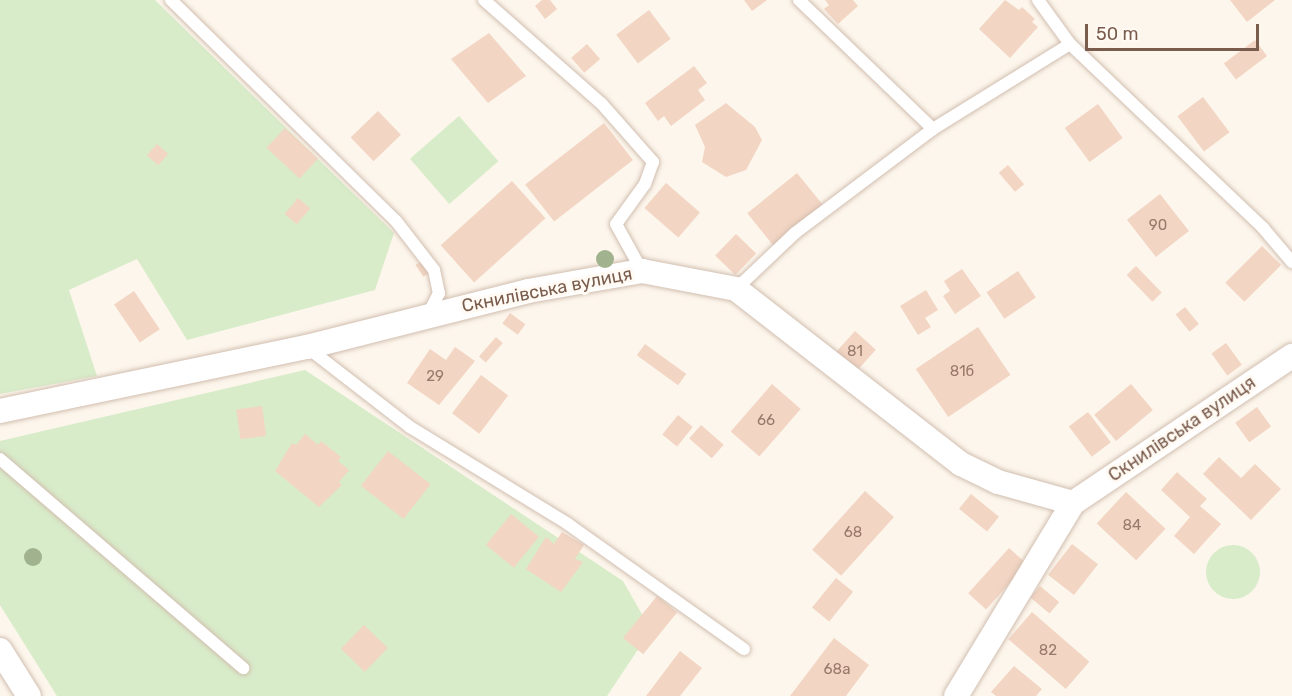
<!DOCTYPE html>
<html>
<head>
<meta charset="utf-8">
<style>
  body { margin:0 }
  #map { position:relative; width:1292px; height:696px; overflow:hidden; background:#fdf6ec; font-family:Rubik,sans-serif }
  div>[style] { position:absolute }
  .green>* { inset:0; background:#d8ecc9; transform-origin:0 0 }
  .round { border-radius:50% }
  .building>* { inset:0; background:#f3d5c3; transform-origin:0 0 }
  .roads { filter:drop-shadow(0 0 2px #d1beb0) drop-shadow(0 0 2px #d1beb0) }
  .service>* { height:12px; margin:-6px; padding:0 6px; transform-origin:6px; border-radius:6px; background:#fff }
  .minor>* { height:24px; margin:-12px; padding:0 12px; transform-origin:12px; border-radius:12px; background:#fff }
  .trees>* { width:18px; height:18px; margin:-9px; border-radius:50%; background:#a0b28e }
  span { translate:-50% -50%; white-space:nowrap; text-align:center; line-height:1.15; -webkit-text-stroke:6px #fffaf3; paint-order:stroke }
  .number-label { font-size:15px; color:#987a6a }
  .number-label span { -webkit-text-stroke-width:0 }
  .street-label { font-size:18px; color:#7a5c4d }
  .scale { position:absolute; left:1085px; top:24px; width:174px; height:27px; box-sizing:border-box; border:3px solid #7a5c4d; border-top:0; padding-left:8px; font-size:18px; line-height:21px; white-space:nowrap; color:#7a5c4d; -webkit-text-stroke:4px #fffaf3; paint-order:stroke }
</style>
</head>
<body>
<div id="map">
  <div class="green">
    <i style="clip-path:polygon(0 0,155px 0,394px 233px,375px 290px,187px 340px,137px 259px,69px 290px,97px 376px,0 394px)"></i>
    <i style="left:459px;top:116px;width:60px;height:65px;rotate:49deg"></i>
    <i style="clip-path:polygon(305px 370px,623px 581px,651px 630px,607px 696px,57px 696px,0 605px,0 441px)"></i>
    <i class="round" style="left:1206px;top:545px;width:54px;height:54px"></i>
  </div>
  <div class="building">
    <i style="clip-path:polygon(542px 0,550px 0,557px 9px,545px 19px,535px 6px)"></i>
    <i style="clip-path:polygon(744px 0,767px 0,752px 11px)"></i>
    <i style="clip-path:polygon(825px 0,853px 0,858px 6px,838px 24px,824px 9px,829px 5px)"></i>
    <i style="clip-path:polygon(1005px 0,1019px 10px,1022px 7px,1035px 19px,1032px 22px,1038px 27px,1010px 58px,979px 29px)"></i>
    <i style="clip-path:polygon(1230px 0,1275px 0,1247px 22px)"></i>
    <i style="left:649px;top:10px;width:36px;height:41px;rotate:53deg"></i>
    <i style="clip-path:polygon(489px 33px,526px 76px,488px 103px,451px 59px)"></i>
    <i style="left:1255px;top:40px;width:20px;height:39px;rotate:53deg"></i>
    <i style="left:587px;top:44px;width:20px;height:21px;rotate:49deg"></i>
    <i style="clip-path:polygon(694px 66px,707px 83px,698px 90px,705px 100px,671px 126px,664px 116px,658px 121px,645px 103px)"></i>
    <i style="left:1203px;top:97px;width:44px;height:32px;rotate:53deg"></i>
    <i style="clip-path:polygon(726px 103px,755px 127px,762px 140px,746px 170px,726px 177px,702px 162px,705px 147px,695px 125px)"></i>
    <i style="left:1098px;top:104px;width:42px;height:41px;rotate:54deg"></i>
    <i style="left:378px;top:111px;width:33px;height:38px;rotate:46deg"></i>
    <i style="left:604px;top:123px;width:47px;height:100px;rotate:52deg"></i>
    <i style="left:285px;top:128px;width:45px;height:27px;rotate:43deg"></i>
    <i style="left:157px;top:144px;width:15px;height:15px;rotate:42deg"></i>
    <i style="left:1008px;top:165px;width:25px;height:12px;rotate:50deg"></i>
    <i style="left:797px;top:173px;width:41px;height:64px;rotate:51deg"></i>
    <i style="left:512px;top:181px;width:50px;height:96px;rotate:48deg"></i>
    <i style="left:666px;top:183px;width:45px;height:33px;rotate:41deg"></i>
    <i style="left:1160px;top:194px;width:47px;height:42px;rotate:52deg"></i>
    <i style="left:298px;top:198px;width:16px;height:21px;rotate:40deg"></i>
    <i style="left:736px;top:234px;width:28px;height:30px;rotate:44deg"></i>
    <i style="left:1262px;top:246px;width:27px;height:52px;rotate:45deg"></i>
    <i style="left:423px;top:260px;width:14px;height:9px;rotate:56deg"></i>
    <i style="left:1136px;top:266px;width:37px;height:13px;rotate:46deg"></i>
    <i style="clip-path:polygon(962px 269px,981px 296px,955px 314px,943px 296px,950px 291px,944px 281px)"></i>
    <i style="left:1018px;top:271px;width:32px;height:38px;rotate:56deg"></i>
    <i style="clip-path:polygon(926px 290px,938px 310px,925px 318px,931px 327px,918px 335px,900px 306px)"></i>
    <i style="left:134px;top:291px;width:46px;height:24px;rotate:56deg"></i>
    <i style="left:1185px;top:307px;width:22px;height:12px;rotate:51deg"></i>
    <i style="left:510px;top:313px;width:19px;height:13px;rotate:36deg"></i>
    <i style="left:978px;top:327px;width:58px;height:75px;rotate:56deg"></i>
    <i style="left:855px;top:331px;width:28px;height:30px;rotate:42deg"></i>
    <i style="left:496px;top:337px;width:9px;height:26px;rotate:41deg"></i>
    <i style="left:1226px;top:343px;width:27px;height:18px;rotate:54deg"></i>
    <i style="left:645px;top:344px;width:51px;height:14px;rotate:36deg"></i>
    <i style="clip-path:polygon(455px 347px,475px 361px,439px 405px,407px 383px,430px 349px,446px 360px)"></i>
    <i style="left:481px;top:375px;width:34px;height:48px;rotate:37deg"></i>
    <i style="left:772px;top:384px;width:38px;height:63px;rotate:41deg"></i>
    <i style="left:1131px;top:384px;width:34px;height:48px;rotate:50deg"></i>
    <i style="left:262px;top:406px;width:30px;height:26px;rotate:82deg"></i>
    <i style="left:1257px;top:407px;width:24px;height:27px;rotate:54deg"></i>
    <i style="left:1088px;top:412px;width:38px;height:24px;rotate:53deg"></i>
    <i style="left:678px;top:415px;width:19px;height:25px;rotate:39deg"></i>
    <i style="left:701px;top:425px;width:30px;height:18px;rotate:41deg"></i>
    <i style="clip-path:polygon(305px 434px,318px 445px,321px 441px,341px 457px,338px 461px,349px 470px,339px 482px,342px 485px,319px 507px,275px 471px,292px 443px,296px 445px)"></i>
    <i style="left:388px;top:451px;width:54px;height:44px;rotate:38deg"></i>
    <i style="clip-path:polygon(1219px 457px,1241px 478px,1255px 464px,1281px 489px,1251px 520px,1203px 474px)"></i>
    <i style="clip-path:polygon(1177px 472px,1207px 499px,1200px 506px,1221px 524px,1194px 554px,1174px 536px,1190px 517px,1161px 490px)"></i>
    <i style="left:865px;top:491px;width:39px;height:79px;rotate:42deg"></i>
    <i style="left:1126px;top:492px;width:54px;height:43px;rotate:43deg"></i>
    <i style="left:971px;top:494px;width:36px;height:19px;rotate:39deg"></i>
    <i style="left:511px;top:514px;width:36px;height:40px;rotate:39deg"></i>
    <i style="clip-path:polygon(562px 532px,584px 545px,575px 559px,583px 562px,561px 592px,526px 569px,546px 537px,554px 544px)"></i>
    <i style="left:1072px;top:544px;width:33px;height:39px;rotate:38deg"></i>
    <i style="left:1009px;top:548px;width:24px;height:61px;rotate:42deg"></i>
    <i style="left:836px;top:578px;width:22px;height:38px;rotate:39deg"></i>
    <i style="left:1040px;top:586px;width:25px;height:15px;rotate:40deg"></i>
    <i style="left:657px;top:596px;width:26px;height:54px;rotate:39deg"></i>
    <i style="left:1032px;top:612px;width:76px;height:36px;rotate:41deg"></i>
    <i style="left:364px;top:625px;width:33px;height:33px;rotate:44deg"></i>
    <i style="clip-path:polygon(834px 638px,869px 665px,846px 696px,790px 696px)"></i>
    <i style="clip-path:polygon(680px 651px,702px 668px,680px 696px,646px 696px)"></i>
    <i style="clip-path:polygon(1014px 666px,1042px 689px,1036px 696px,996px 696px,991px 692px)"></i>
  </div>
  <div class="roads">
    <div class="service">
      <i style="left:171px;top:0;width:315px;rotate:44.5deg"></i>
      <i style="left:396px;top:221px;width:62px;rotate:52.2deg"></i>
      <i style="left:434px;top:270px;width:24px;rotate:78deg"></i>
      <i style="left:439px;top:293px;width:25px;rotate:117deg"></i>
      <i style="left:484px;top:0;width:156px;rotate:41.4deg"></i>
      <i style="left:601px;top:103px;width:79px;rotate:48.6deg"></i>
      <i style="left:653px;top:162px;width:23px;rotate:110deg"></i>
      <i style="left:645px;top:184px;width:49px;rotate:125.9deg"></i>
      <i style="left:616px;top:224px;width:54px;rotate:61deg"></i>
      <i style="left:1038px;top:0;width:54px;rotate:54deg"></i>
      <i style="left:1070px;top:44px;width:267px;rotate:43.6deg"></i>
      <i style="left:1263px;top:228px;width:45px;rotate:49.5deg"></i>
      <i style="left:933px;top:129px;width:161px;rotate:-31.8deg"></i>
      <i style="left:736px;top:289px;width:81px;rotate:-43.5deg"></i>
      <i style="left:795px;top:233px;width:173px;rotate:-37deg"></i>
      <i style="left:933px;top:129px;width:186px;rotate:-136.1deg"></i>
      <i style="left:308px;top:348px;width:129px;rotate:37.8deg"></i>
      <i style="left:410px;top:427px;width:185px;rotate:31.5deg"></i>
      <i style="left:568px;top:524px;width:216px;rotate:35.4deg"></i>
      <i style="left:0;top:459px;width:321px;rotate:40.7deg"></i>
    </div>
    <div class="minor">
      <i style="left:0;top:411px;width:314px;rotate:-11.8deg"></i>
      <i style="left:307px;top:347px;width:228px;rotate:-14.2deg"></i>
      <i style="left:528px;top:291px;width:116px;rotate:-10deg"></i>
      <i style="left:642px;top:271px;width:96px;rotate:10.8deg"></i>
      <i style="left:736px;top:289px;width:285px;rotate:37.9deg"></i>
      <i style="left:961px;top:464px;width:41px;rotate:25.9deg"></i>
      <i style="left:998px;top:482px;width:78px;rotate:15.6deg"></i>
      <i style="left:1073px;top:503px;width:264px;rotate:-33.9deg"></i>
      <i style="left:0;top:650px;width:54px;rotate:57.8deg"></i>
      <i style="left:956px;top:696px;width:226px;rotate:-58.8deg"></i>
    </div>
  </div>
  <div class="trees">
    <i style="left:605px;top:259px"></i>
    <i style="left:33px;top:557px"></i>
  </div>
  <div class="number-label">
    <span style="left:1158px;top:226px">90</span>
    <span style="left:855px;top:352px">81</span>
    <span style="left:962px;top:372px">81б</span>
    <span style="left:435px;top:377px">29</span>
    <span style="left:766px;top:421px">66</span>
    <span style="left:1132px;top:526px">84</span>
    <span style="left:853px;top:533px">68</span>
    <span style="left:1048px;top:651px">82</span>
    <span style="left:837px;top:670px">68а</span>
  </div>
  <div class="street-label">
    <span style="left:547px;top:290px;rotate:-11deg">Скнилівська вулиця</span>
    <span style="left:1182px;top:429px;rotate:-34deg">Скнилівська вулиця</span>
  </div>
  <div class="scale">50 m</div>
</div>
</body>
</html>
